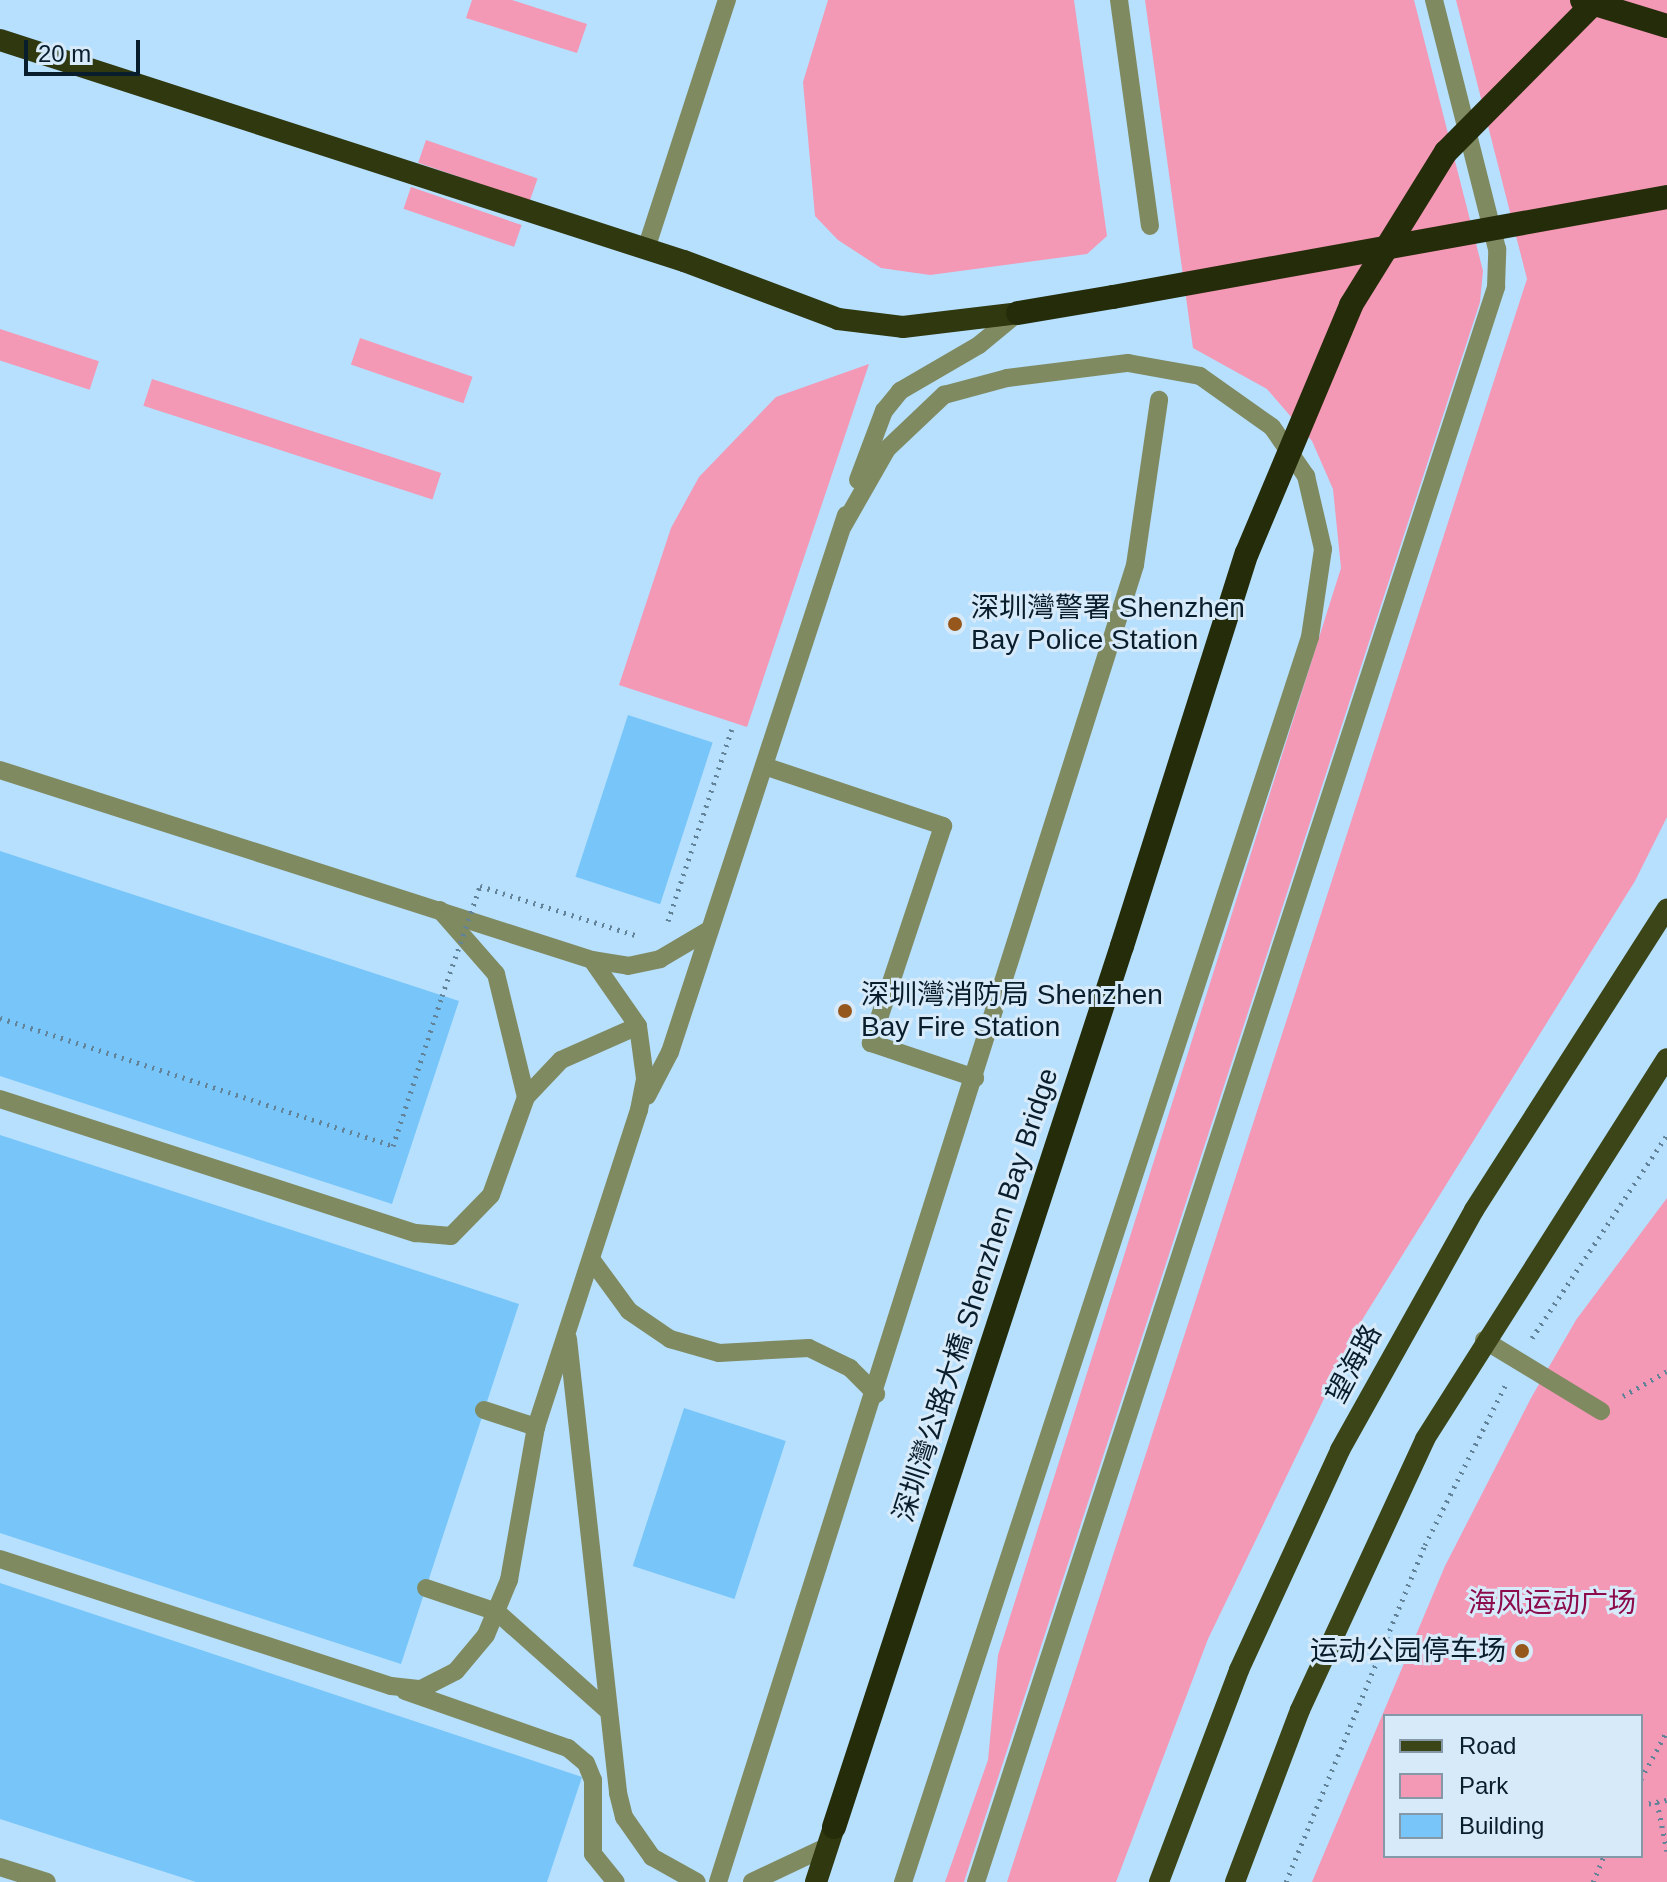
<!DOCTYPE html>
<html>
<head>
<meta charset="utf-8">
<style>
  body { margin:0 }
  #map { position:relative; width:1667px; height:1882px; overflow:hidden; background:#b6e0fe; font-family:Helvetica,"Noto Sans SC",sans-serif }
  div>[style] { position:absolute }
  .green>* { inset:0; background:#f398b5; transform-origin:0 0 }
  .building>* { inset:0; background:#78c5f9; transform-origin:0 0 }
  .path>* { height:5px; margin-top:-2.5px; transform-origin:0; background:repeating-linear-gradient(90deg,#628298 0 2px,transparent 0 8px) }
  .service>* { height:18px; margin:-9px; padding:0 9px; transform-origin:9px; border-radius:9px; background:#808a61 }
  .primary>* { height:20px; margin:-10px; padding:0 10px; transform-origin:10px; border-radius:10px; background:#3b4517 }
  .trunk>* { height:22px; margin:-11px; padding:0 11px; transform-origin:11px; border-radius:11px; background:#303810 }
  .motorway>* { height:24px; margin:-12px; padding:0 12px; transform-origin:12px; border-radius:12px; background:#252c0a }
  .path-bridge>* { height:5px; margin-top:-2.5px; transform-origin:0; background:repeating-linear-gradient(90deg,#628298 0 2px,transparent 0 8px) }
  .motorway-bridge>* { height:24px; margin:-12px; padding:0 12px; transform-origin:12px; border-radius:12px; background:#252c0a }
  .dots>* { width:22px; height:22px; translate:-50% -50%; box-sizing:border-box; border:4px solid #d6eafa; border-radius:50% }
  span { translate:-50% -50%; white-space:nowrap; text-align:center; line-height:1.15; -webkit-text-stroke:6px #d6eafa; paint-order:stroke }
  .poi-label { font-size:28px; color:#091e2c }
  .left { translate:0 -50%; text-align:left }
  .right { translate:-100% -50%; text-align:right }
  .street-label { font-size:28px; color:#091e2c }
  .park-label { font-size:28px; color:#8c0b4a }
  .legend { position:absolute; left:1383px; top:1714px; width:260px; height:144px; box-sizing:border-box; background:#d6eafa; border:2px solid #8498a8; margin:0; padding:10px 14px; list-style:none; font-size:24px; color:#091e2c }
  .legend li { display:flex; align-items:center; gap:16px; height:40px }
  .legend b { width:40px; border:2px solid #8498a8 }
  .scale { position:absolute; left:24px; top:40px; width:116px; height:36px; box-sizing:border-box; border:4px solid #091e2c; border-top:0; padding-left:10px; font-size:24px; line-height:28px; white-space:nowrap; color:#091e2c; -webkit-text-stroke:6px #d6eafa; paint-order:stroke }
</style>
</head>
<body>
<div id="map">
  <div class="green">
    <i style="clip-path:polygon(472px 0,512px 0,587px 24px,577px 53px,466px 18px)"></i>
    <i style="clip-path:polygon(828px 0,1074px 0,1107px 236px,1087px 254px,930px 275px,881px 268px,838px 240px,815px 216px,803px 82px)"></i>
    <i style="clip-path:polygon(1145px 0,1414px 0,1483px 271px,1480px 302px,964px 1882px,945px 1882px,988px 1760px,998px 1655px,1341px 568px,1333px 489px,1312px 441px,1267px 389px,1193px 348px)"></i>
    <i style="clip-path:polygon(1456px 0,1667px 0,1667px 817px,1635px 881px,1362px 1320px,1208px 1639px,1116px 1882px,1007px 1882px,1527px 279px)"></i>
    <i style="left:426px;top:140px;width:118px;height:24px;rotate:19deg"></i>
    <i style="left:411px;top:187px;width:117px;height:23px;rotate:19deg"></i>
    <i style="left:0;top:329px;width:104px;height:30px;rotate:18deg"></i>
    <i style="left:360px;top:338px;width:119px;height:28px;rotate:19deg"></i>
    <i style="clip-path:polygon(869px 364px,747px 727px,619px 685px,671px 528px,699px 477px,776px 397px)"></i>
    <i style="left:152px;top:379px;width:304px;height:28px;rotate:18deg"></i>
    <i style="clip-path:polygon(evenodd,1667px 1198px,1667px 1882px,1312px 1882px,1445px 1566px,1531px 1398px,1576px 1320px,1667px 1198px,1385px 1716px,1641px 1716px,1641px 1856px,1385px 1856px,1385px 1716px)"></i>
  </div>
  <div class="building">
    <i style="left:628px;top:715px;width:89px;height:170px;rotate:18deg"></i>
    <i style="clip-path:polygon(0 851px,459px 1001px,392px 1204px,0 1076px)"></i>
    <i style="clip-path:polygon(0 1135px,519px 1304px,401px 1664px,0 1533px)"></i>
    <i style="left:684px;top:1408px;width:107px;height:166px;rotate:18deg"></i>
    <i style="clip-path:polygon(0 1583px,582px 1777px,547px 1882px,196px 1882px,0 1819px)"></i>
  </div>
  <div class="path">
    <i style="left:480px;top:886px;width:163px;rotate:17.5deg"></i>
    <i style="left:668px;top:921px;width:202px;rotate:-71.6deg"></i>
    <i style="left:0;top:1018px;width:413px;rotate:18deg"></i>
    <i style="left:393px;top:1146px;width:158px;rotate:-71.9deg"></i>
    <i style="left:1532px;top:1338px;width:244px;rotate:-56.4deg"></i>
    <i style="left:1623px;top:1396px;width:51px;rotate:-29.6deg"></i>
    <i style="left:1641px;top:1779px;width:55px;rotate:-61.6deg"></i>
    <i style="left:1657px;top:1802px;width:50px;rotate:78.5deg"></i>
    <i style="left:1641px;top:1805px;width:26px;rotate:-11deg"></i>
    <i style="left:1286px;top:1882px;width:365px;rotate:-67.6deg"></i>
    <i style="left:1425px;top:1545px;width:180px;rotate:-63.3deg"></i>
    <i style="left:1593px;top:1882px;width:28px;rotate:-67deg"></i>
  </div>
  <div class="service">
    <i style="left:1119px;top:0;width:228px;rotate:82.2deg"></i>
    <i style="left:646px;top:249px;width:262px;rotate:-72deg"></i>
    <i style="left:858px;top:480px;width:74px;rotate:-69.4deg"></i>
    <i style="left:884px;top:411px;width:26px;rotate:-51deg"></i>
    <i style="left:900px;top:391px;width:91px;rotate:-30.2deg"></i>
    <i style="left:979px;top:345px;width:50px;rotate:-39.4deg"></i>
    <i style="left:843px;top:526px;width:89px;rotate:-60.3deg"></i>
    <i style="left:887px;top:449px;width:79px;rotate:-43.5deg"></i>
    <i style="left:944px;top:395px;width:65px;rotate:-15.1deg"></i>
    <i style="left:1007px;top:378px;width:122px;rotate:-7.1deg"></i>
    <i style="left:1128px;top:363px;width:73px;rotate:10.2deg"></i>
    <i style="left:1200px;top:376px;width:88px;rotate:35.3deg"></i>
    <i style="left:1272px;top:427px;width:60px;rotate:55.2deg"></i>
    <i style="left:1306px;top:476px;width:75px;rotate:76.9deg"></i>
    <i style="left:1323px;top:549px;width:89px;rotate:98.4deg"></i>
    <i style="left:1310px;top:637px;width:1310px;rotate:108.1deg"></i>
    <i style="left:764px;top:766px;width:189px;rotate:18.5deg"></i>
    <i style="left:943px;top:826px;width:229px;rotate:108.4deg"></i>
    <i style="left:871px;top:1043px;width:110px;rotate:18.6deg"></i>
    <i style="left:0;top:770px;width:622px;rotate:17.79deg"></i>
    <i style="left:592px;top:960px;width:36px;rotate:9deg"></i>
    <i style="left:628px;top:966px;width:33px;rotate:-12deg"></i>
    <i style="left:660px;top:959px;width:57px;rotate:-30.6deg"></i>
    <i style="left:647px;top:1096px;width:50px;rotate:-62.4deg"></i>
    <i style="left:670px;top:1052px;width:565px;rotate:-71.85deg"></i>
    <i style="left:526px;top:1097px;width:51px;rotate:-46.6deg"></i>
    <i style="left:561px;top:1060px;width:84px;rotate:-23.8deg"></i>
    <i style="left:0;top:1099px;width:437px;rotate:17.9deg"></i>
    <i style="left:416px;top:1233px;width:35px;rotate:5deg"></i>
    <i style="left:451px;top:1236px;width:57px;rotate:-45.7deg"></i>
    <i style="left:491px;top:1195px;width:104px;rotate:-70.3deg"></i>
    <i style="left:526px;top:1097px;width:127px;rotate:-103.7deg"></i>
    <i style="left:496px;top:974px;width:85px;rotate:-131.2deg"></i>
    <i style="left:591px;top:1259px;width:64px;rotate:53.8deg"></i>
    <i style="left:629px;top:1311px;width:50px;rotate:34.3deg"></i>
    <i style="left:670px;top:1339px;width:51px;rotate:15.9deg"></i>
    <i style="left:719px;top:1353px;width:90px;rotate:-3.2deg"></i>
    <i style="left:809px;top:1348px;width:46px;rotate:26deg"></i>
    <i style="left:850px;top:1368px;width:37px;rotate:45deg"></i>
    <i style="left:568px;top:1339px;width:457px;rotate:83.7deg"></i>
    <i style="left:618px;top:1793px;width:25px;rotate:76deg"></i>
    <i style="left:624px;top:1817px;width:49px;rotate:55deg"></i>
    <i style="left:652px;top:1857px;width:51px;rotate:29.1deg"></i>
    <i style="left:1484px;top:1340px;width:137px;rotate:31.3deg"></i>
    <i style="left:484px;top:1410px;width:55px;rotate:18.1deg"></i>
    <i style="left:0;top:1559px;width:411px;rotate:18deg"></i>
    <i style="left:391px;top:1686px;width:30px;rotate:6deg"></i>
    <i style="left:421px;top:1689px;width:39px;rotate:-27deg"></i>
    <i style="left:456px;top:1671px;width:47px;rotate:-50.2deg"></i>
    <i style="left:486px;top:1635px;width:60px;rotate:-67.3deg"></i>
    <i style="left:509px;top:1580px;width:155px;rotate:-80deg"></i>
    <i style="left:536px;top:1427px;width:333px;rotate:-72deg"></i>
    <i style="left:639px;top:1110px;width:33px;rotate:-79deg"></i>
    <i style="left:645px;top:1078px;width:52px;rotate:-97.7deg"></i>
    <i style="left:638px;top:1026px;width:80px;rotate:-124.9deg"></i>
    <i style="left:426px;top:1588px;width:75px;rotate:18.7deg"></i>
    <i style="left:497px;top:1612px;width:149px;rotate:41.7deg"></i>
    <i style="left:405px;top:1691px;width:173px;rotate:19.3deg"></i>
    <i style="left:568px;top:1748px;width:23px;rotate:40deg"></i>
    <i style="left:586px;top:1763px;width:18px;rotate:68deg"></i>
    <i style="left:593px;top:1780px;width:74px;rotate:90deg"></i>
    <i style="left:593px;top:1854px;width:36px;rotate:51deg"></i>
    <i style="left:0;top:1867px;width:49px;rotate:17.7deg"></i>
    <i style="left:718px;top:1882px;width:1381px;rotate:-72.43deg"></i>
    <i style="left:1135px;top:565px;width:167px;rotate:-81.7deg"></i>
    <i style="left:752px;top:1882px;width:84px;rotate:-25.3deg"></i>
    <i style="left:976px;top:1882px;width:1678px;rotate:-71.94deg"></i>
    <i style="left:1496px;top:287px;width:38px;rotate:-88deg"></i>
    <i style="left:1497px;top:249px;width:257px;rotate:-104.2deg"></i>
  </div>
  <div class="primary">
    <i style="left:1159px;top:1882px;width:227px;rotate:-69.3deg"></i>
    <i style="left:1239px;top:1670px;width:242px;rotate:-65.3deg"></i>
    <i style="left:1340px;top:1450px;width:275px;rotate:-60.8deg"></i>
    <i style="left:1474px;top:1210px;width:358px;rotate:-57.4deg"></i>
    <i style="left:1235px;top:1882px;width:184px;rotate:-69.3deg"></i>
    <i style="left:1300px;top:1710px;width:298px;rotate:-65.2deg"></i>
    <i style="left:1425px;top:1439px;width:451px;rotate:-57.6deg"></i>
  </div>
  <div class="trunk">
    <i style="left:0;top:40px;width:719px;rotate:17.91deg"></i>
    <i style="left:684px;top:261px;width:165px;rotate:20.6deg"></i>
    <i style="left:838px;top:319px;width:65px;rotate:7deg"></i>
    <i style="left:903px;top:327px;width:116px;rotate:-6.9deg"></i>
    <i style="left:816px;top:1882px;width:58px;rotate:-71.9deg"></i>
  </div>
  <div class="motorway">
    <i style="left:1582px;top:0;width:89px;rotate:17deg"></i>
    <i style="left:1018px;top:313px;width:96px;rotate:-9.6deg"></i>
    <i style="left:834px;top:1827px;width:927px;rotate:-71.9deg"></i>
  </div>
  <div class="path-bridge">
    <i style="left:442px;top:996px;width:116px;rotate:-70.9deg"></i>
  </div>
  <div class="motorway-bridge">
    <i style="left:1113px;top:297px;width:563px;rotate:-10.23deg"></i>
    <i style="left:1122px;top:946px;width:412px;rotate:-72.4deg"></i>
    <i style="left:1247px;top:553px;width:269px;rotate:-67.2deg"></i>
    <i style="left:1351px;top:305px;width:180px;rotate:-58.2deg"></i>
    <i style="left:1446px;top:152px;width:214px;rotate:-45.2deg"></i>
  </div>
  <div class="dots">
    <i style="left:955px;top:624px;background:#95571c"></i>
    <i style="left:845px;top:1011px;background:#95571c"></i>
    <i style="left:1522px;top:1651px;background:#95571c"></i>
  </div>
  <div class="poi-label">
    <span class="left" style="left:971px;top:624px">深圳灣警署 Shenzhen<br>Bay Police Station</span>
    <span class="left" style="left:861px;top:1011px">深圳灣消防局 Shenzhen<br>Bay Fire Station</span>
    <span class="right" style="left:1506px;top:1651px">运动公园停车场</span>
  </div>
  <div class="street-label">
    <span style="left:976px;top:1295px;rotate:-72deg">深圳灣公路大橋 Shenzhen Bay Bridge</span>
    <span style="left:1354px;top:1364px;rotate:-62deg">望海路</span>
  </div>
  <div class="park-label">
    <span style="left:1552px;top:1603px">海风运动广场</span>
  </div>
  <ul class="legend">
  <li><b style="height:10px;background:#3b4517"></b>Road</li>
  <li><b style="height:22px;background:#f398b5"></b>Park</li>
  <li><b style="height:22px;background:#78c5f9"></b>Building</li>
  </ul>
  <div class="scale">20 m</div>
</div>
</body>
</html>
